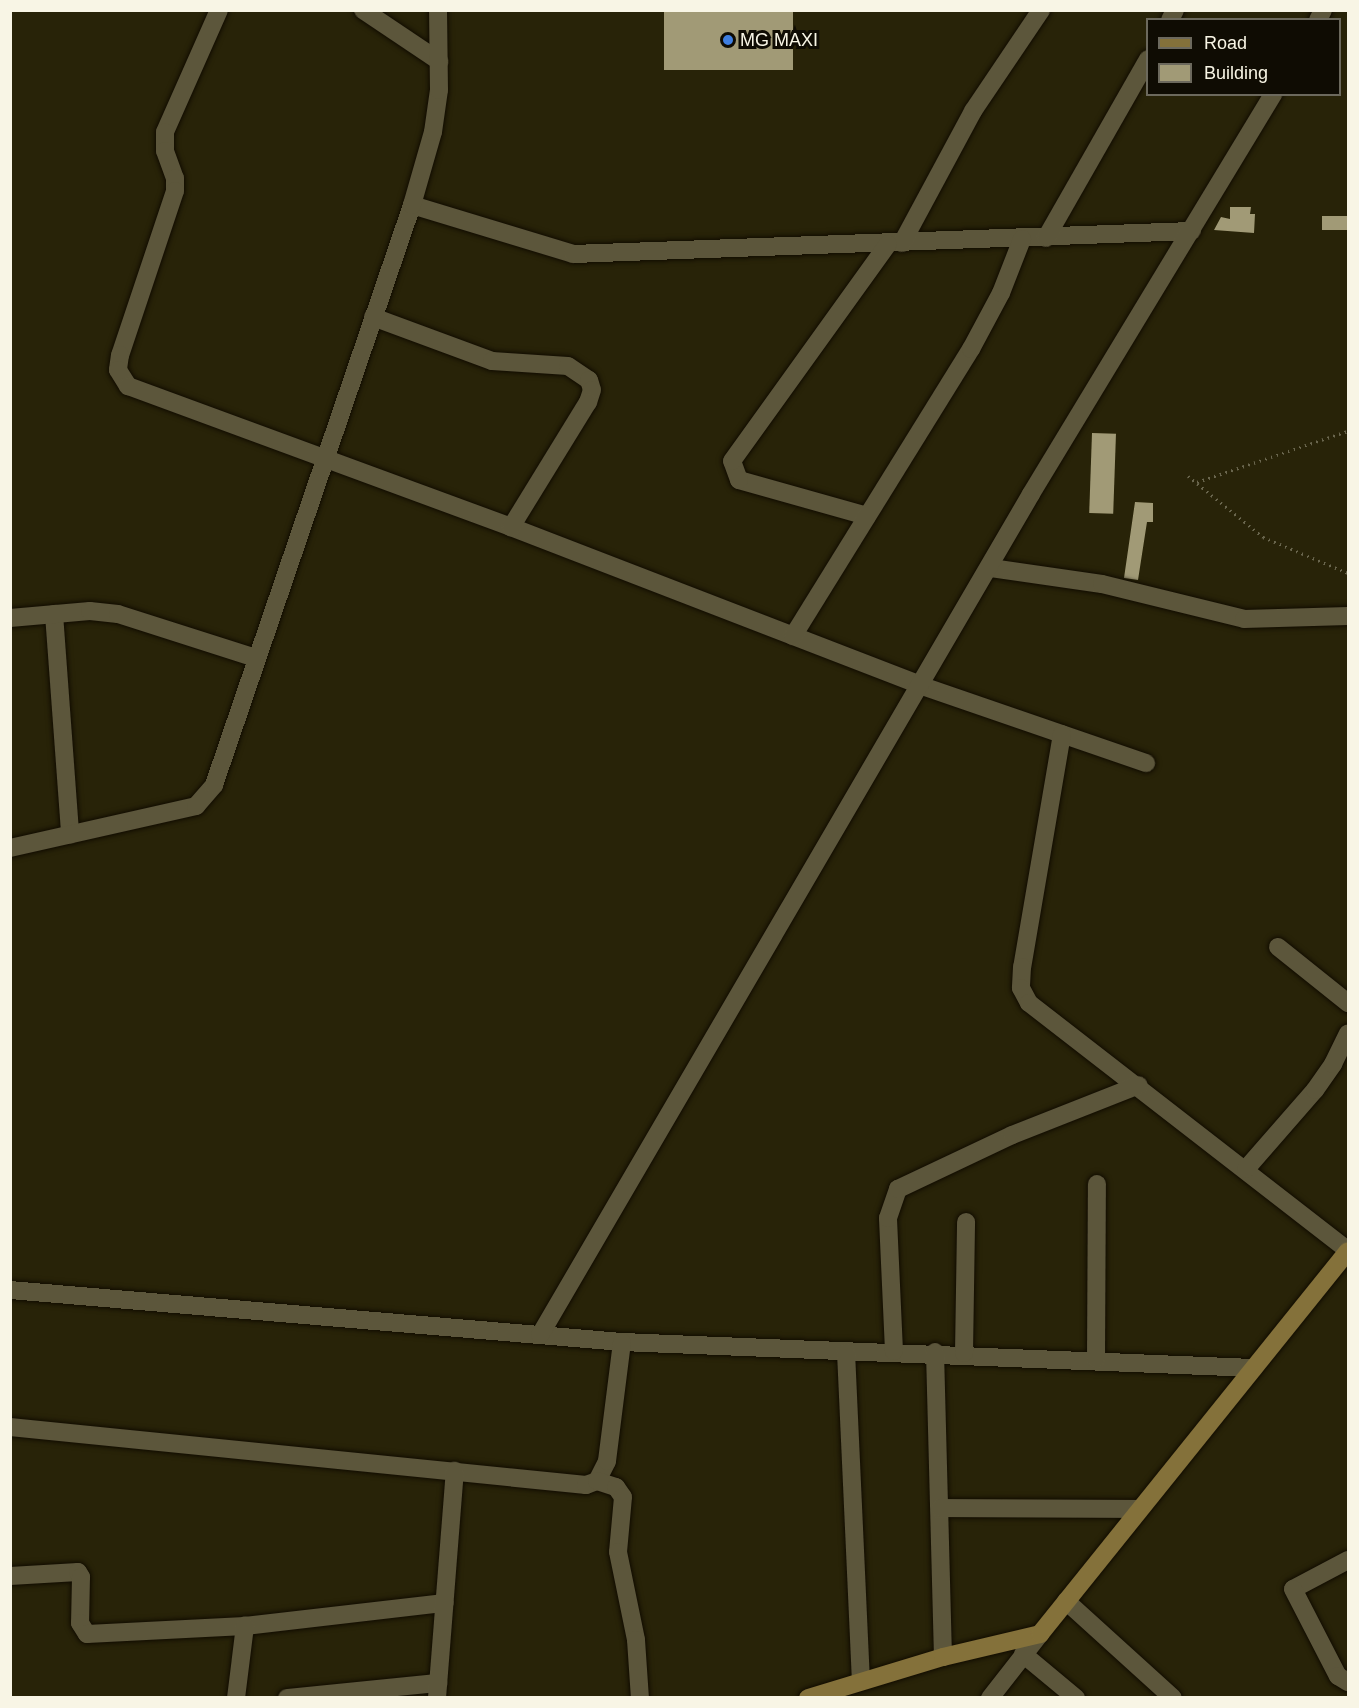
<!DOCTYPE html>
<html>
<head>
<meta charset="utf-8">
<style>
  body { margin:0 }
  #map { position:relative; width:1359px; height:1708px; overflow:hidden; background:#282308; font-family:Helvetica,sans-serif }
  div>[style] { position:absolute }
  .building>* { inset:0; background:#a19a76; transform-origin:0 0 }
  .path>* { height:3px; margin-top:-1.5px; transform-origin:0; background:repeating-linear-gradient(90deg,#6a664e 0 1.5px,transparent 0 6px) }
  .roads { filter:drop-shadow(0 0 2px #110c00) drop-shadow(0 0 2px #110c00) }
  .street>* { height:18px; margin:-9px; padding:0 9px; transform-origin:9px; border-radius:9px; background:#5c563b }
  .secondary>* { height:18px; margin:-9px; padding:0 9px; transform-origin:9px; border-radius:9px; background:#84713a }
  .dots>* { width:16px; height:16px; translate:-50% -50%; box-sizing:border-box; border:3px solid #0f0c03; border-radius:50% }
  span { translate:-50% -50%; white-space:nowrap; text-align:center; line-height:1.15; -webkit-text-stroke:6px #0f0c03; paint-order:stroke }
  .poi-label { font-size:18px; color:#f8f5e5 }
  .left { translate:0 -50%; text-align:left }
  .frame { position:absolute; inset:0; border:12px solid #f8f5e5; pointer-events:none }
  .legend { position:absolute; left:1146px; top:18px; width:195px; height:78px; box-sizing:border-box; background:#0f0c03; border:2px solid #6c695d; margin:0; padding:8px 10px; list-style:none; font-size:18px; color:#f8f5e5 }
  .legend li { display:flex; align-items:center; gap:12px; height:30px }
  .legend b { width:30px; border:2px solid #6c695d }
</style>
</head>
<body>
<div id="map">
  <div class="building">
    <i style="left:664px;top:10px;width:129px;height:60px"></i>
    <i style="clip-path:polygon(1230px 207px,1251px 207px,1250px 214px,1255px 214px,1254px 233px,1214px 230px,1221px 217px,1230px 219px)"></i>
    <i style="left:1348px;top:216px;width:14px;height:26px;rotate:90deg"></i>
    <i style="left:1092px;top:433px;width:24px;height:80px;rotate:2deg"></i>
    <i style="clip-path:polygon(1135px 502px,1153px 503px,1153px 522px,1147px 522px,1138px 580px,1124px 578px)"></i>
  </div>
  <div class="path">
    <i style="left:1188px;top:476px;width:97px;rotate:39.1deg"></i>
    <i style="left:1263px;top:537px;width:92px;rotate:23deg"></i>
    <i style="left:1197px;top:482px;width:159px;rotate:-18.7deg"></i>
  </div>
  <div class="roads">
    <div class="street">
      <i style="left:219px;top:10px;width:133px;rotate:113.9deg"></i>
      <i style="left:165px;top:132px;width:19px;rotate:90deg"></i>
      <i style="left:165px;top:151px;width:29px;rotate:70deg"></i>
      <i style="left:175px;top:178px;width:13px;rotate:90deg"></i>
      <i style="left:175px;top:191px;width:173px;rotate:108.5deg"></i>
      <i style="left:120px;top:355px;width:15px;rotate:98deg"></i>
      <i style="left:118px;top:370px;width:19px;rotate:58deg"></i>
      <i style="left:128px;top:386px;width:408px;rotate:20.2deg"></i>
      <i style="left:511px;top:527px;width:441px;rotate:21.1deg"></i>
      <i style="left:922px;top:686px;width:237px;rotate:19deg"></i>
      <i style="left:363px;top:10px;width:92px;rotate:33.9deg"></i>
      <i style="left:1170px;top:20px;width:11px;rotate:-63deg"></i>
      <i style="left:1318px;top:20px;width:11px;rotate:-63deg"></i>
      <i style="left:412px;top:205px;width:168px;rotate:16.9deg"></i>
      <i style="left:573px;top:254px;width:619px;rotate:-2.13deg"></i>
      <i style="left:1046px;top:238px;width:206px;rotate:-60.3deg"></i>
      <i style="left:902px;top:243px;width:150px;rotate:-61.7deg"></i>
      <i style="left:973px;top:111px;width:122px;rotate:-56deg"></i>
      <i style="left:373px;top:317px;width:127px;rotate:20.3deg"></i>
      <i style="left:492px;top:361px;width:76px;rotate:3.8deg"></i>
      <i style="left:568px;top:366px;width:25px;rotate:34deg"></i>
      <i style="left:589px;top:380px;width:10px;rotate:73deg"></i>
      <i style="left:592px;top:390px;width:13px;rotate:108deg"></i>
      <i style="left:588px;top:402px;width:147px;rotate:121.6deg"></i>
      <i style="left:867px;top:516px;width:133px;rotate:-164.3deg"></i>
      <i style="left:739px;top:480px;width:20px;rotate:-110deg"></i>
      <i style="left:732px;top:461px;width:267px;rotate:-54.3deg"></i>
      <i style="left:991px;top:568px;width:112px;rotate:8.2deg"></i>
      <i style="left:1102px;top:584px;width:146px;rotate:13.8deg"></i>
      <i style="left:1244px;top:619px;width:104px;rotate:-1.7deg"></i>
      <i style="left:54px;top:614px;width:221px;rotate:85.8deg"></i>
      <i style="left:10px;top:618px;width:80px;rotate:-5deg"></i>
      <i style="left:90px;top:611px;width:28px;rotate:6deg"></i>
      <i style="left:118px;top:614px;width:145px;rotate:17.7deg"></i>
      <i style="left:793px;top:636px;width:338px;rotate:-58.2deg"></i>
      <i style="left:971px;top:349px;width:64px;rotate:-61.8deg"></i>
      <i style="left:1001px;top:293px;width:58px;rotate:-68.7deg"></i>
      <i style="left:1062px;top:734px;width:236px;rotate:99.7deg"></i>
      <i style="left:1022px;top:967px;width:21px;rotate:93deg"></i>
      <i style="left:1021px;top:988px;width:17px;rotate:62deg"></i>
      <i style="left:1029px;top:1003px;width:403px;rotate:37.8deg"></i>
      <i style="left:10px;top:848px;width:191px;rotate:-12.7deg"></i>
      <i style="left:196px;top:806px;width:28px;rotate:-49deg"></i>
      <i style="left:214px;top:785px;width:613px;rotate:-71.15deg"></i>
      <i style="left:412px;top:205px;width:76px;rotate:-74deg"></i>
      <i style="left:433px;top:132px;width:42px;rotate:-81.9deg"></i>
      <i style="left:439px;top:90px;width:80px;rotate:-90.7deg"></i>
      <i style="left:1278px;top:947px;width:90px;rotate:38.7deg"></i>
      <i style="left:1246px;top:1169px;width:105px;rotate:-48.9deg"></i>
      <i style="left:1315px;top:1090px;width:32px;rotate:-55deg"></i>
      <i style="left:1333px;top:1064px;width:34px;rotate:-64deg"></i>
      <i style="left:10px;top:1290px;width:614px;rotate:4.86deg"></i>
      <i style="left:622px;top:1342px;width:632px;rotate:2.36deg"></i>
      <i style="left:540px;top:1335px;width:974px;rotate:-59.72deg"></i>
      <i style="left:1031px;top:494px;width:468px;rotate:-58.8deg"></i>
      <i style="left:894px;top:1351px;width:133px;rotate:-92.6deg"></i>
      <i style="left:888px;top:1218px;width:31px;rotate:-71deg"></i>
      <i style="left:898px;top:1189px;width:126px;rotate:-25.3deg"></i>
      <i style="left:1012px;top:1135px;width:136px;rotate:-21.5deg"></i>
      <i style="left:846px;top:1352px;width:328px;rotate:87.4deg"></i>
      <i style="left:935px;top:1352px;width:305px;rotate:88.5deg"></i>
      <i style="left:964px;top:1353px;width:131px;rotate:-89.1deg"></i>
      <i style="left:1096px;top:1359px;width:175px;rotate:-89.7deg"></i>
      <i style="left:10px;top:1427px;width:579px;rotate:5.75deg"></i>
      <i style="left:586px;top:1485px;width:12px;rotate:-20deg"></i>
      <i style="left:597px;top:1481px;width:22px;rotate:-63deg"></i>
      <i style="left:607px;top:1461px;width:120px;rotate:-82.8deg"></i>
      <i style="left:597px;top:1481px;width:20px;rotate:18deg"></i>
      <i style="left:616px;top:1487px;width:12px;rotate:55deg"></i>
      <i style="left:623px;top:1497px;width:55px;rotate:95.2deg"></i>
      <i style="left:618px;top:1552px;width:90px;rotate:78.4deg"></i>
      <i style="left:636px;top:1640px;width:58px;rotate:86.1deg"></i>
      <i style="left:940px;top:1508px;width:199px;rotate:0.3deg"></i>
      <i style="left:1348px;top:1560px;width:62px;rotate:152.2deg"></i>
      <i style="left:1293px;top:1589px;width:98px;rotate:62.7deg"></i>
      <i style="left:1338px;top:1676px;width:12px;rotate:31deg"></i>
      <i style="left:10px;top:1576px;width:68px;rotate:-3.4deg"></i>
      <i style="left:78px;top:1572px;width:6px;rotate:59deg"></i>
      <i style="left:81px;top:1577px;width:46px;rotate:91.2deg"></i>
      <i style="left:80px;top:1623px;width:13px;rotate:58deg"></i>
      <i style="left:87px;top:1634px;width:158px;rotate:-2.9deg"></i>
      <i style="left:245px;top:1626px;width:201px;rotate:-6.6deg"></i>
      <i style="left:1066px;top:1601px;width:144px;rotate:42.2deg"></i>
      <i style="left:1023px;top:1654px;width:69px;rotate:39.7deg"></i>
      <i style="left:236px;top:1698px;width:73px;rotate:-82.9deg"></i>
      <i style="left:287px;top:1698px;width:152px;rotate:-5.7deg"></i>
      <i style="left:437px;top:1698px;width:228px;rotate:-85.5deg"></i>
      <i style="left:990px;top:1698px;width:81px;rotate:-52deg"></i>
    </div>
    <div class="secondary">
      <i style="left:808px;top:1698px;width:141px;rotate:-16.9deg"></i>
      <i style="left:943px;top:1657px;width:100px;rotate:-13.3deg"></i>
      <i style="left:1040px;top:1634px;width:491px;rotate:-51.2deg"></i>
    </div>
  </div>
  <div class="dots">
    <i style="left:728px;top:40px;background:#3f7fe0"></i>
  </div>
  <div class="poi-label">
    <span class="left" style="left:740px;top:40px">MG MAXI</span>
  </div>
  <div class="frame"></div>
  <ul class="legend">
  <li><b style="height:8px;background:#84713a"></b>Road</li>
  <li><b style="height:16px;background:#a19a76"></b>Building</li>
  </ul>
</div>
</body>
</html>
